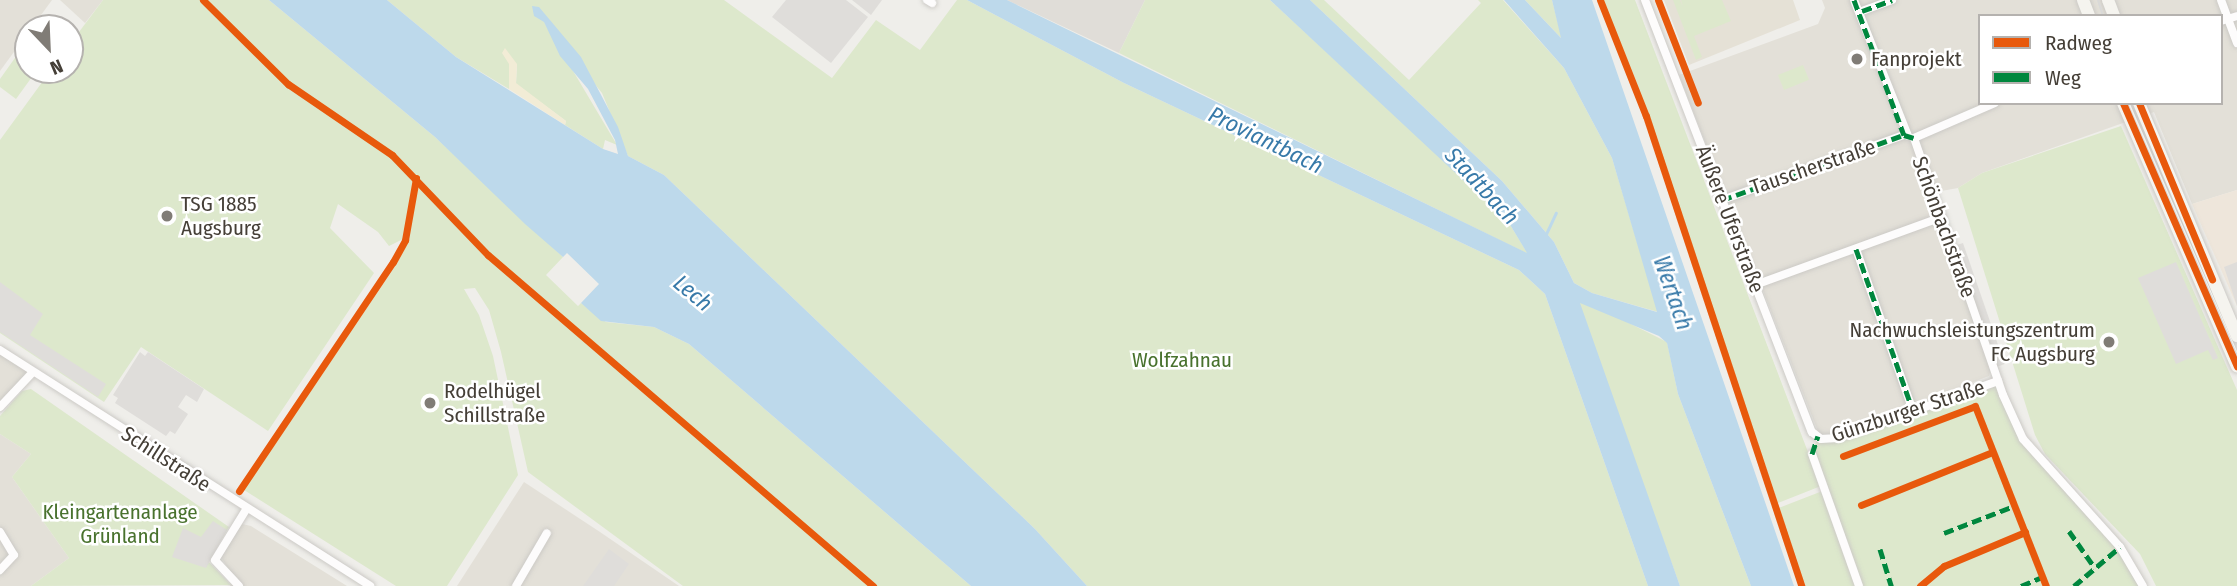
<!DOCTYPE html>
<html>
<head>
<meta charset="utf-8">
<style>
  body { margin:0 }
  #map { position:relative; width:2237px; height:586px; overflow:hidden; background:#efeeea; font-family:"Fira Sans Condensed",sans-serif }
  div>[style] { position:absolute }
  .residential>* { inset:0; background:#e3e0d8 }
  .commercial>* { inset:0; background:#eee6db }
  .industrial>* { inset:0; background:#e0ddd8 }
  .education>* { inset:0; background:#e5e1d6 }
  .green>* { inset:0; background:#dde8cc; transform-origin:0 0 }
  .sand>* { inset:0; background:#f2ecd6 }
  .parking>* { inset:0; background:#dfddda; transform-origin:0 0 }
  .water>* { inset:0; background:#bdd9eb }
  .stream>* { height:2.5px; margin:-1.25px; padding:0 1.25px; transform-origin:1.25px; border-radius:1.25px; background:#bdd9eb }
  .roads { filter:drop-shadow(0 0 2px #cccac6) drop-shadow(0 0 2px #cccac6) }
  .minor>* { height:8px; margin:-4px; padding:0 4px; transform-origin:4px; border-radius:4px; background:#fdfcfc }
  .secondary>* { height:12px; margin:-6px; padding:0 6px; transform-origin:6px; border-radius:6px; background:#f5f4ef }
  .tram>* { height:2px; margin:-1px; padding:0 1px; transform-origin:1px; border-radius:1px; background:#d9d9d8 }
  .quiet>* { height:5px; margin-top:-2.5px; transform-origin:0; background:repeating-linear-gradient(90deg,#00873e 0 10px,transparent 0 15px) }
  .cycleway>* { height:7px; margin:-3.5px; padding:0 3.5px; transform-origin:3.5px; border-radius:3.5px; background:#e8590c }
  .dots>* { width:19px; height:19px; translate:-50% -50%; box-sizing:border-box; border:4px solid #fff; border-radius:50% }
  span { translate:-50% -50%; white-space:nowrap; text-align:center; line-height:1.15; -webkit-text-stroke:5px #fff; paint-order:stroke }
  .poi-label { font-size:21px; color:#453f37 }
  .left { translate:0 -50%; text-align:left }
  .right { translate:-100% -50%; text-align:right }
  .street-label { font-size:21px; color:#453f37 }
  .park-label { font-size:21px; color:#49722e }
  .water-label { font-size:23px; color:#387aa9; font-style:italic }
  .legend { position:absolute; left:1978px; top:14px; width:245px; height:91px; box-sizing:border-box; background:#fff; border:2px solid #b5b2af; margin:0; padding:9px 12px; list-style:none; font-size:21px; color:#453f37 }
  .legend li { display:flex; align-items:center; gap:14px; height:35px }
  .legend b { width:35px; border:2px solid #b5b2af }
  .north { position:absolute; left:14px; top:14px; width:70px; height:70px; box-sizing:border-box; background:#fff; border:2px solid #b5b2af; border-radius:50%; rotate:157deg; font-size:19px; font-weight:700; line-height:28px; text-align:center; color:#453f37 }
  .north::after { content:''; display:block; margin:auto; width:24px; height:32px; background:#807c76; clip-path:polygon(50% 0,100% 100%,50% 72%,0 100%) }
</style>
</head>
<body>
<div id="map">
  <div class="residential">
    <i style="clip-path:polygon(0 0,52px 0,0 71px)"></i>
    <i style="clip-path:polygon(60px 0,103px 0,85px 23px)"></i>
    <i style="clip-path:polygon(evenodd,1822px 0,2237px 0,2237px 190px,2192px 204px,2154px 112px,1982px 173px,1958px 188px,1930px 193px,1991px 368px,1989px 376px,1836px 435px,1819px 434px,1679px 75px,1818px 24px,1825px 8px,1822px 0,1980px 16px,2221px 16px,2221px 103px,1980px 103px,1980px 16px)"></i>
    <i style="clip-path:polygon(0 350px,32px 373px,0 407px)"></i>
    <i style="clip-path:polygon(0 434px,31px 454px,12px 477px,69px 558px,31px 586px,0 586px)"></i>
    <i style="clip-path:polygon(524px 482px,600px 532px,679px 586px,457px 586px)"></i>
    <i style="clip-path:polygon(242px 524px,251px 526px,347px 586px,230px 586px,231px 573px,221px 557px)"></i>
  </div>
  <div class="commercial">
    <i style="clip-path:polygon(2237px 190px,2237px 306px,2192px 204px)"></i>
  </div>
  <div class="industrial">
    <i style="clip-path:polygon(1007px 0,1145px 0,1119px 53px)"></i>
  </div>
  <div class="education">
    <i style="clip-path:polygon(1664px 0,1793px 0,1800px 20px,1689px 65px)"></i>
  </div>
  <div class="green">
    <i style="clip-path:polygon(103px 0,269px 0,435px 137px,563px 257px,546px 275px,578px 306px,581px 303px,606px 322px,654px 327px,689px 344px,971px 586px,683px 586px,528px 472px,501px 352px,489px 310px,475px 288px,464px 289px,479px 315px,493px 356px,518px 475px,447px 586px,396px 586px,244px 490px,396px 265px,404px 247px,407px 237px,389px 246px,378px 232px,338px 204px,330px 228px,374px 273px,268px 431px,141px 347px,104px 402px,0 333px,0 140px,51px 70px,70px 70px,70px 44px)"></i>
    <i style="clip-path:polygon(387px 0,724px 0,832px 78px,876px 20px,920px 50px,957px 0,967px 0,1124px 83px,1519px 270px,1545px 294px,1648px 586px,1087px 586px,1035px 529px,664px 175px,628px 156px,602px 93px,544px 22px,617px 145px,605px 140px,603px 149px,565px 125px,566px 121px,516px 84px,517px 64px,509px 64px,509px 89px,456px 57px)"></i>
    <i style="clip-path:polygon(1145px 0,1270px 0,1479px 193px,1509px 223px,1528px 254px,1119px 53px)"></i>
    <i style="clip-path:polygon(1310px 0,1324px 0,1409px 80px,1481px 3px,1478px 0,1503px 0,1564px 68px,1612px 158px,1658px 312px,1592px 293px,1574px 283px,1554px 242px,1502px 181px)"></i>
    <i style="clip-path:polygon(1525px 0,1552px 0,1562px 39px)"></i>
    <i style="clip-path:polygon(1603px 0,1635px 0,1821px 486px,1778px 503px,1635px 78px)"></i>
    <i style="clip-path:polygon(1673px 0,1680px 0,1683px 7px,1681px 0,1722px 0,1731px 21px,1694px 36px,1702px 57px,1696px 60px)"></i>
    <i style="clip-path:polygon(27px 41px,28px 70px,37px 70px,16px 99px,0 87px,0 79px)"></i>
    <i style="left:1803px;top:65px;width:16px;height:27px;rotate:68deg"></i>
    <i style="clip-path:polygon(2121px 126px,2237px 390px,2237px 586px,2156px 586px,2140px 554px,2045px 454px,2035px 435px,1958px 188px,1982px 173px)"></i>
    <i style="clip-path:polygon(1587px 302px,1667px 342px,1678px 394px,1751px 586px,1680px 586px,1580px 313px,1580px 303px)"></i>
    <i style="clip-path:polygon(1998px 381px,2023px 439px,2120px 547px,2143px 586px,1801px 586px,1776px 509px,1825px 490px,1812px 454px,1818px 436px,1828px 439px)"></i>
    <i style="clip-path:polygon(31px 389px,229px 527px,208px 561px,231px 585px,31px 586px,69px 558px,12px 477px,31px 454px,0 434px,0 416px,22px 391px)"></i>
  </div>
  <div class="sand">
    <i style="clip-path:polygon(505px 48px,517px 64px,516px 83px,566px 121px,565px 125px,509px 89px,509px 64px,502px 53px)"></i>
  </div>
  <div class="parking">
    <i style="clip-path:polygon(786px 0,846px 0,868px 17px,831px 63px,772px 17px)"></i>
    <i style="clip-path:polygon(852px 0,882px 0,871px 15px)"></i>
    <i style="left:1963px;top:243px;width:128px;height:8px;rotate:71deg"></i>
    <i style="clip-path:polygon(2176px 262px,2218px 358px,2213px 360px,2208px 350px,2176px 364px,2138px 278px)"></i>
    <i style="clip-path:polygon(2237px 262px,2237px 306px,2224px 267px)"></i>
    <i style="clip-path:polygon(0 282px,43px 314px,30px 335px,106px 384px,98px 397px,0 332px)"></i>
    <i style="clip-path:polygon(140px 352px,145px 356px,148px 352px,204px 389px,197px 402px,186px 395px,178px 407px,188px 414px,175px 434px,170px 431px,166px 436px,115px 403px,118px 398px,113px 395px)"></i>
    <i style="clip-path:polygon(213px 521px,227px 530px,206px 568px,172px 557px,183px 528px,201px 537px)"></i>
    <i style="clip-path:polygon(609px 549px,629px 564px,614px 586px,583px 586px)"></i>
  </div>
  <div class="water">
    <i style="clip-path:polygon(269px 0,387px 0,456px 57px,603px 149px,618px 154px,615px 140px,588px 89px,560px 56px,544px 22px,534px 16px,532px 6px,539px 7px,581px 57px,618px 127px,628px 156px,664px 175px,1035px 529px,1087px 586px,971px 586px,689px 344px,654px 327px,601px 321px,581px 303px,599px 284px,567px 253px,563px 257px,525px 224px,435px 137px)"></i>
    <i style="clip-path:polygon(967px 0,1007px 0,1527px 253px,1509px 223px,1270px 0,1310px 0,1502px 181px,1554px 242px,1574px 283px,1592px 293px,1657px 312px,1612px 158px,1564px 68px,1504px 0,1525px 0,1561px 38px,1552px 0,1592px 0,1794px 586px,1751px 586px,1678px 394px,1667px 343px,1659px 336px,1580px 303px,1680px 586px,1648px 586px,1545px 294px,1519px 270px,1124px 83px)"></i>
  </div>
  <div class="stream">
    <i style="left:1546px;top:234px;width:23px;rotate:-65deg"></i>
  </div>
  <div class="roads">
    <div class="minor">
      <i style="left:927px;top:0;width:6px;rotate:31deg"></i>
      <i style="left:1645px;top:0;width:463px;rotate:68.9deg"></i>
      <i style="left:1812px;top:432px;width:11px;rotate:38deg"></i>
      <i style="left:1821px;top:439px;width:17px;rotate:-3deg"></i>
      <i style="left:1838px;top:438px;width:170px;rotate:-19.6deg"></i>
      <i style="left:1854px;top:0;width:146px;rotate:68.3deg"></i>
      <i style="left:2221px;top:0;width:46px;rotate:69.6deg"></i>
      <i style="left:1862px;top:11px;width:32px;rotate:-20deg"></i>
      <i style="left:2221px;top:21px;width:17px;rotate:-17deg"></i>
      <i style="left:1914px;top:138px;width:272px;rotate:70.9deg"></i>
      <i style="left:2003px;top:395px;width:48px;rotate:65.6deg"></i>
      <i style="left:2023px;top:439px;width:145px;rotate:48.1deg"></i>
      <i style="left:2120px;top:547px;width:45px;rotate:59.5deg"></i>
      <i style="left:1914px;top:138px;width:88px;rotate:-23.4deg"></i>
      <i style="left:1722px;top:200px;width:193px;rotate:-19.7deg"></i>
      <i style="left:1856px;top:249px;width:172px;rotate:70.6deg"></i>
      <i style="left:1755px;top:285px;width:199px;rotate:-20deg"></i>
      <i style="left:0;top:350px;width:439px;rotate:32.5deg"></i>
      <i style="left:0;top:407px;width:47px;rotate:-46.7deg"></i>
      <i style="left:1812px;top:454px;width:140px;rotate:70.4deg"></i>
      <i style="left:0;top:532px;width:27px;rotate:59deg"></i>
      <i style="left:14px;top:555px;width:21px;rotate:133deg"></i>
      <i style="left:239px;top:586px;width:35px;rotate:-133deg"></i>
      <i style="left:215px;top:560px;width:61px;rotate:-58.4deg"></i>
      <i style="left:516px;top:586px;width:61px;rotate:-59.7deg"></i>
    </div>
    <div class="secondary">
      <i style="left:2083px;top:0;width:17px;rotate:69deg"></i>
      <i style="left:2108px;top:0;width:17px;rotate:69deg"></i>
      <i style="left:2123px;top:103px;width:287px;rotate:66.6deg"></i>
      <i style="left:2139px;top:103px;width:253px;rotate:67.2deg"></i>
    </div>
  </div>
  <div class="tram">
    <i style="left:2098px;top:0;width:17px;rotate:73deg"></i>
    <i style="left:2127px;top:103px;width:276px;rotate:66.5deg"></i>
  </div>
  <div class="quiet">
    <i style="left:1854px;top:0;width:144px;rotate:69.7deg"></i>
    <i style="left:1904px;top:135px;width:10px;rotate:17deg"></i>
    <i style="left:1862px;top:11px;width:32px;rotate:-20deg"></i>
    <i style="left:1722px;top:200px;width:193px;rotate:-19.7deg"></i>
    <i style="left:1856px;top:249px;width:172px;rotate:70.6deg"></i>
    <i style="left:1812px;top:454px;width:19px;rotate:-72deg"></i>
    <i style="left:2069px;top:531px;width:45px;rotate:54.9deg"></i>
    <i style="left:1944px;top:533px;width:75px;rotate:-21.1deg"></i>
    <i style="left:1880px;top:549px;width:39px;rotate:73deg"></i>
    <i style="left:2021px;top:586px;width:23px;rotate:-23deg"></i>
    <i style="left:2074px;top:586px;width:60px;rotate:-40.3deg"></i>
  </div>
  <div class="cycleway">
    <i style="left:203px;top:0;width:120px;rotate:44.7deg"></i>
    <i style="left:288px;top:84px;width:126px;rotate:34.3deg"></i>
    <i style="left:392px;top:155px;width:139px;rotate:46.2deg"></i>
    <i style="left:488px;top:255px;width:508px;rotate:40.69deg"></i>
    <i style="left:1600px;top:0;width:125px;rotate:68.4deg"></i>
    <i style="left:1646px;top:116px;width:495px;rotate:71.7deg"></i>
    <i style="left:1658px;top:0;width:110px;rotate:68.8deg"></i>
    <i style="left:2123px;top:103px;width:287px;rotate:66.6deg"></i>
    <i style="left:2139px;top:103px;width:191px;rotate:67.5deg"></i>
    <i style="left:1843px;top:456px;width:141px;rotate:-20.7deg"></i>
    <i style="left:1975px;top:406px;width:193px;rotate:68.5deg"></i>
    <i style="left:239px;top:491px;width:276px;rotate:-56.1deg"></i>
    <i style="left:393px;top:262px;width:25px;rotate:-61deg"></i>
    <i style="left:405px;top:240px;width:63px;rotate:-79.9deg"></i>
    <i style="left:1861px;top:505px;width:141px;rotate:-22deg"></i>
    <i style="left:1920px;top:586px;width:31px;rotate:-40deg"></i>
    <i style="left:1944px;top:566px;width:88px;rotate:-22.8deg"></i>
  </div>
  <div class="dots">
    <i style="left:1857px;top:59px;background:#807c76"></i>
    <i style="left:167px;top:216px;background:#807c76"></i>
    <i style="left:2109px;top:342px;background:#807c76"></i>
    <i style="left:430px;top:403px;background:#807c76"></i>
  </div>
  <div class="poi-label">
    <span class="left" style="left:1871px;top:59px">Fanprojekt</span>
    <span class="left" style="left:181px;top:216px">TSG 1885<br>Augsburg</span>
    <span class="right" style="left:2095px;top:342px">Nachwuchsleistungszentrum<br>FC Augsburg</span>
    <span class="left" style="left:444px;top:403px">Rodelhügel<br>Schillstraße</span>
  </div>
  <div class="street-label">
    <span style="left:1813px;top:167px;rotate:-19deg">Tauscherstraße</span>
    <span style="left:1730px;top:219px;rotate:69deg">Äußere Uferstraße</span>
    <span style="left:1944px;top:227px;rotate:70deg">Schönbachstraße</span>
    <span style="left:1908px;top:411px;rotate:-18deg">Günzburger Straße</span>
    <span style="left:166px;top:459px;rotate:33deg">Schillstraße</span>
  </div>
  <div class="park-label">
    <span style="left:1182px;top:360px">Wolfzahnau</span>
    <span style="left:120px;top:524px">Kleingartenanlage<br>Grünland</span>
  </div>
  <div class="water-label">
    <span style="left:1266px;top:140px;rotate:26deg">Proviantbach</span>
    <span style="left:1482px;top:186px;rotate:47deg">Stadtbach</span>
    <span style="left:693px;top:293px;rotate:40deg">Lech</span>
    <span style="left:1673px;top:293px;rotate:71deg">Wertach</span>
  </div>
  <ul class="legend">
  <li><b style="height:9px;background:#e8590c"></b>Radweg</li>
  <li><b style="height:9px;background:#00873e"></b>Weg</li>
  </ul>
  <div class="north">N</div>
</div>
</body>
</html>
